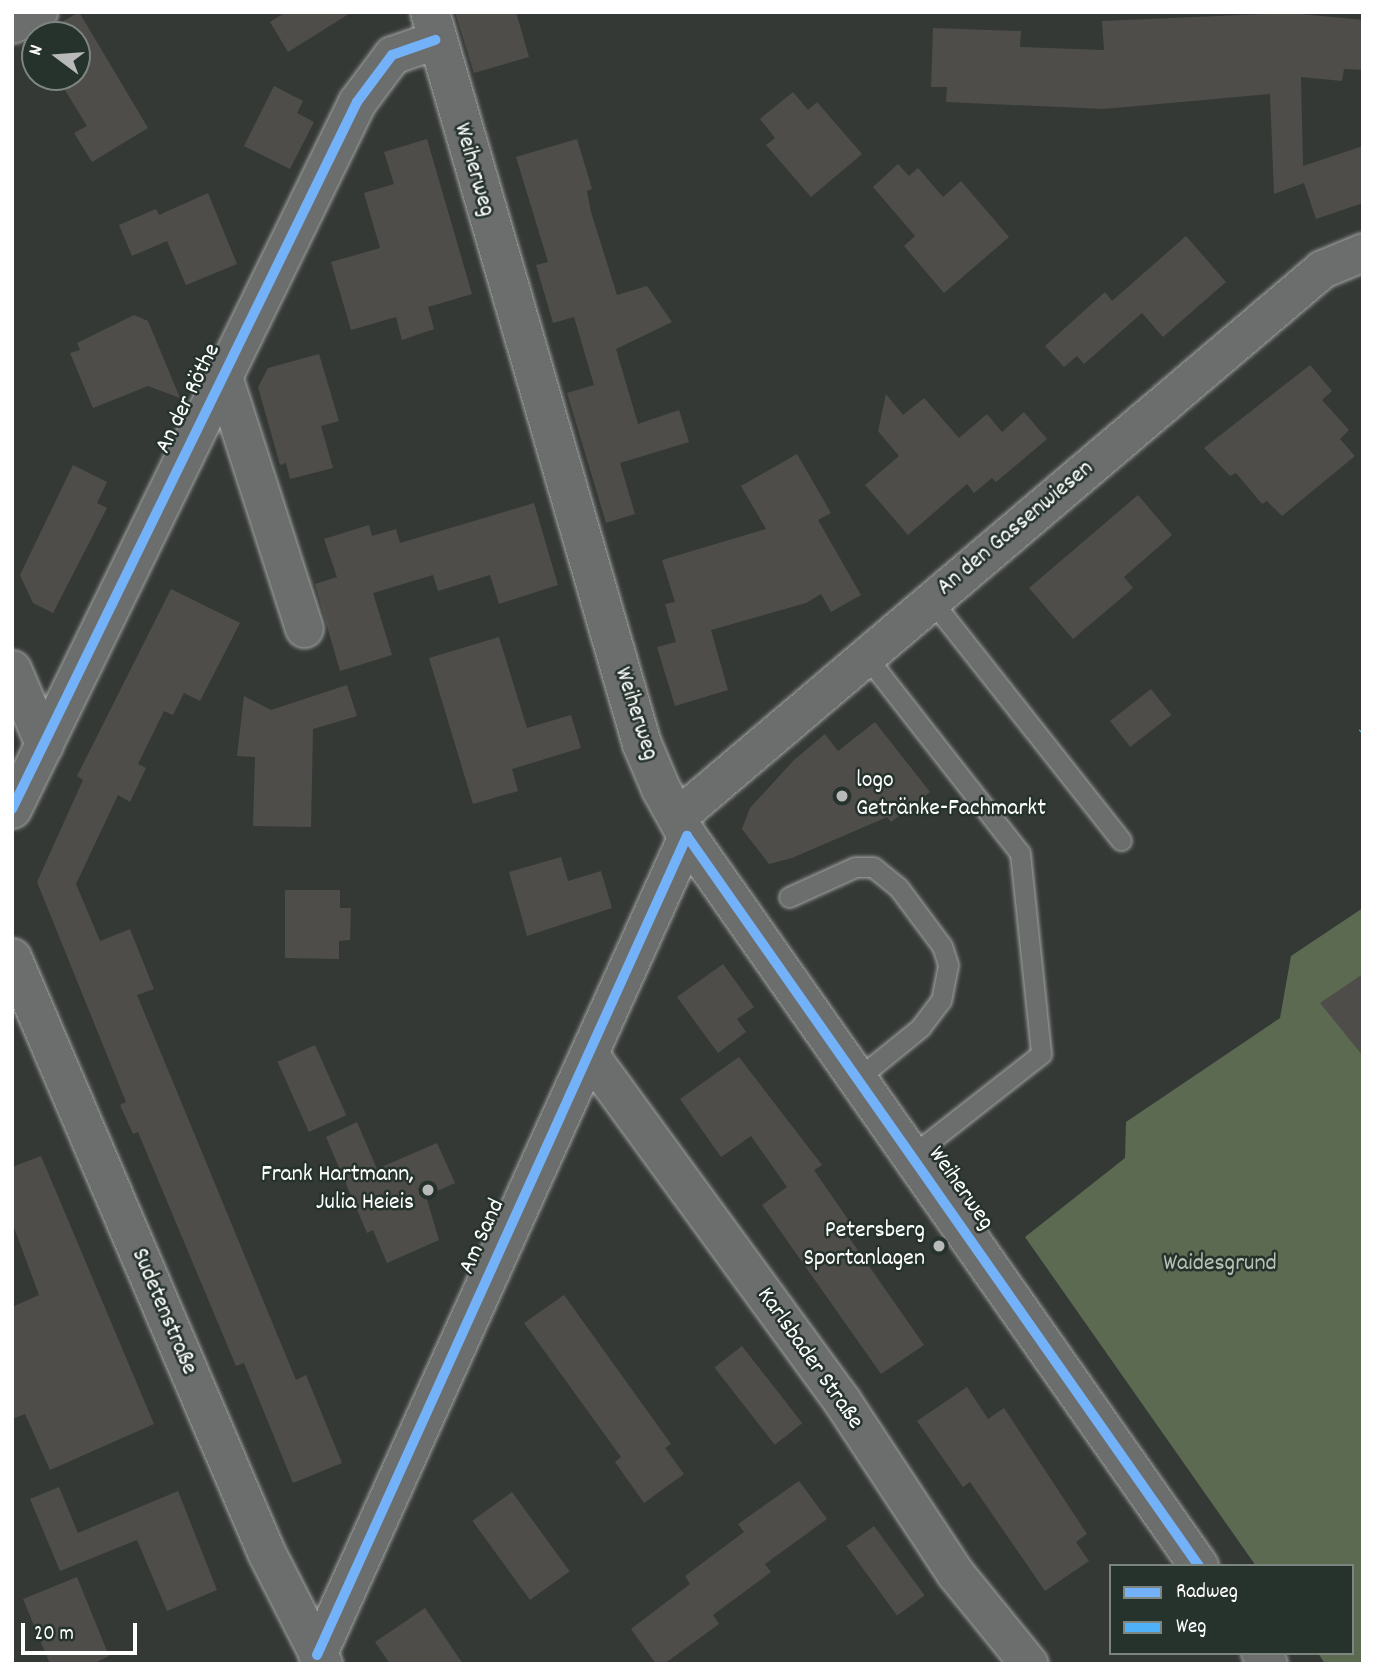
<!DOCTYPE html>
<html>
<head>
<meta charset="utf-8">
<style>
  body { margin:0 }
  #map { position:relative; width:1375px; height:1676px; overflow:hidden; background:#353936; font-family:Dekko,sans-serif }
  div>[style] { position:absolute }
  .green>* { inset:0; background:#5b6a51 }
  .building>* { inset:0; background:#4e4d4a; transform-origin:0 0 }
  .roads { filter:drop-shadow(0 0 2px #a4a6a5) drop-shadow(0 0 2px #a4a6a5) }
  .lane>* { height:19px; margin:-9.5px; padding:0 9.5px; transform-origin:9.5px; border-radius:9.5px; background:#6b6e6d }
  .street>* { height:37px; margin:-18.5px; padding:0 18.5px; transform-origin:18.5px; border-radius:18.5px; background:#6b6e6d }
  .secondary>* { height:38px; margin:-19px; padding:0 19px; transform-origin:19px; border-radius:19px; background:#6b6e6d }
  .quiet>* { height:9px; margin-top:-4.5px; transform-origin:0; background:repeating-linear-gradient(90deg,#4fb1f8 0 18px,transparent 0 27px) }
  .cycleway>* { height:10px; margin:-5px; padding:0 5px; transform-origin:5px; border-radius:5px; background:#73b2f8 }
  .dots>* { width:19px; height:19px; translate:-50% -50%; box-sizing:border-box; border:4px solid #26332d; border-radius:50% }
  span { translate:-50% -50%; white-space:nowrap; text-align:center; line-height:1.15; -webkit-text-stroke:5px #26332d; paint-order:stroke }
  .street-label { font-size:24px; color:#fff }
  .poi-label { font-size:24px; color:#fff }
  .left { translate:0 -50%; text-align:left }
  .right { translate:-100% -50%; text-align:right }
  .park-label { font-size:24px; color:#b8c0b2 }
  .frame { position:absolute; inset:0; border:14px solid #fff; pointer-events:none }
  .legend { position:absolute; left:1109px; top:1564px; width:245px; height:91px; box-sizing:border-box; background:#26332d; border:2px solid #7d8581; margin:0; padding:9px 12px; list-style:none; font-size:21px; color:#fff }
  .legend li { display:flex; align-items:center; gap:14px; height:35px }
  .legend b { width:35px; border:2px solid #7d8581 }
  .north { position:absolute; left:21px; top:21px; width:70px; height:70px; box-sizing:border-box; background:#26332d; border:2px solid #7d8581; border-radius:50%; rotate:286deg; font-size:19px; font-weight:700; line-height:28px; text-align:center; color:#fff }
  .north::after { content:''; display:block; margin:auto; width:24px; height:32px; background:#b8bab9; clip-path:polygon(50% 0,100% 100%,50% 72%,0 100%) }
  .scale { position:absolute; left:21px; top:1623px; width:116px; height:32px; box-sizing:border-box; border:4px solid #fff; border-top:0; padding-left:9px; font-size:21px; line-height:24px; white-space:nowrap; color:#fff; -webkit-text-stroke:5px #26332d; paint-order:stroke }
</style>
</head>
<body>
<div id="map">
  <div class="green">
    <i style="clip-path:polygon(1363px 908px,1363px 1664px,1325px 1664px,1318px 1653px,1352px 1653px,1352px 1566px,1256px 1566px,1025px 1237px,1125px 1158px,1126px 1122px,1280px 1018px,1291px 956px)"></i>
  </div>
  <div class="building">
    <i style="clip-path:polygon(79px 12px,148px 128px,92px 162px,74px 133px,87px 126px,57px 77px,77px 77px,77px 35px,39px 35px)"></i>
    <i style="clip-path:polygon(286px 12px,352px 12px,288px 52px,270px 22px)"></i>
    <i style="clip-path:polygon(455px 12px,516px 12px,529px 57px,474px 73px)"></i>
    <i style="clip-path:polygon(1291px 13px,1363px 20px,1363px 70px,1344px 69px,1342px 81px,1301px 77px,1303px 166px,1363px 146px,1363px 203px,1316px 219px,1304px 183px,1274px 194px,1270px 94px,1103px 109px,946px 102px,947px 87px,931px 87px,933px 28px,1021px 31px,1020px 47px,1104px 50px,1102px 21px)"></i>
    <i style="clip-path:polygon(274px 86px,303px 101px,297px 113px,314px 122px,290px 169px,244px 146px)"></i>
    <i style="clip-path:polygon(793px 92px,808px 110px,817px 102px,862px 154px,811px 197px,766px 145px,775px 138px,760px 119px)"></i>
    <i style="clip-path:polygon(427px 139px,472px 294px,428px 307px,434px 329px,402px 340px,396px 317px,351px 330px,331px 262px,380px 248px,364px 193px,394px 184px,384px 152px)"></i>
    <i style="clip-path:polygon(577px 139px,592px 189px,587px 191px,591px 212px,617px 295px,647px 286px,672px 322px,616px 349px,638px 424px,679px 410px,689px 442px,620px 463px,635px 514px,606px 523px,567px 393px,594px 385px,574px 317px,553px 323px,536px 265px,548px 262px,516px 157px)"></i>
    <i style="clip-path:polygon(898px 164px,909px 176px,918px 168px,943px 197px,961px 181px,1009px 237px,944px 293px,904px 246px,915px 236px,873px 187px)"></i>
    <i style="clip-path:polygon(208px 193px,237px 264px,186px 285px,167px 241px,132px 256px,119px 225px,156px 209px,159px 215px)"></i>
    <i style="clip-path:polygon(1186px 236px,1226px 282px,1163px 337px,1142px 313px,1084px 364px,1077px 356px,1064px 367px,1045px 346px,1105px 292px,1112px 301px)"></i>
    <i style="clip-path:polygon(134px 315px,148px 321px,180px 398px,148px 386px,93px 408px,70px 353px,80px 350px,77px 343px)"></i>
    <i style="clip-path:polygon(319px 354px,339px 421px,321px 426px,333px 468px,290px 479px,286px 463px,280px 465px,258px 387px,268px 368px)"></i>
    <i style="clip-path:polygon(1310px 365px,1332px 391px,1322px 400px,1349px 430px,1340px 439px,1355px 456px,1282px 516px,1267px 501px,1262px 504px,1236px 473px,1230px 476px,1204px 448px)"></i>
    <i style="clip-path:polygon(886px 394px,903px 415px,924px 398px,959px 438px,987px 414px,1002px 432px,1024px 412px,1047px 439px,996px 482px,992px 478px,974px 493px,967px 484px,908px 535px,865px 485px,899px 456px,878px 431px)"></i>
    <i style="clip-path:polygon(797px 454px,831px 513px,818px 520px,861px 595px,831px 612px,821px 594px,806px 603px,711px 630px,728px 690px,675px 706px,657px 647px,676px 642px,665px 604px,675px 602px,662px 560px,766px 529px,741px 486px)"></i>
    <i style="clip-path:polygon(73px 465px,107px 482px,97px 503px,107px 508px,53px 613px,33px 603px,20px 575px)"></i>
    <i style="clip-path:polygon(1138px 495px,1172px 535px,1124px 577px,1133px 588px,1073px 639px,1029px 588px)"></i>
    <i style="clip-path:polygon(534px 503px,558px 585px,499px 604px,490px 575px,438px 591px,433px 575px,373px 593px,392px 655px,340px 671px,315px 584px,337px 577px,324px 539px,369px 525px,372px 536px,396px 529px,400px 543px)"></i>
    <i style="clip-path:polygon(171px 589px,240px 623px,200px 701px,184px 693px,173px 715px,164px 711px,138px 764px,146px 768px,130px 802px,118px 795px,76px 884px,100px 941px,130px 929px,154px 989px,137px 995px,296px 1380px,306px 1375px,342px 1463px,293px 1483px,244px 1363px,236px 1366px,138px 1132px,133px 1134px,120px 1105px,126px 1102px,37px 882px,83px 780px,77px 776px)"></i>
    <i style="clip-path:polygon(499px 637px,527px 728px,571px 715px,581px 748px,512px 769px,518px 791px,473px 804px,429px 658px)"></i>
    <i style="clip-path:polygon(347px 685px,357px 716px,313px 729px,311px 827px,253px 826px,255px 757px,237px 756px,244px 696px,271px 710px)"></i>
    <i style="left:1151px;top:689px;width:33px;height:52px;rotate:52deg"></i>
    <i style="clip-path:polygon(875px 722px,930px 792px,891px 822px,887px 817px,792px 858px,769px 864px,742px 829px,750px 808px,794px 760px,825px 734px,838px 751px)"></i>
    <i style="clip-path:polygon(561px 857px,568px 881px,601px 871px,612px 908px,527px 936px,509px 872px)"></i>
    <i style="clip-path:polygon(285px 890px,340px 890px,340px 908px,351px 908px,350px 940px,339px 941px,339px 959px,285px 958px)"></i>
    <i style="clip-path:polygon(723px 964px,754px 1007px,737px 1019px,746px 1032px,718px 1053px,677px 997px)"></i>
    <i style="clip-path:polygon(1363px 974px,1363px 1056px,1320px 1003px)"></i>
    <i style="left:315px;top:1045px;width:77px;height:41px;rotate:66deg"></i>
    <i style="clip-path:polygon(739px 1057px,822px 1165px,814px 1170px,856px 1231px,848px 1236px,924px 1345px,881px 1374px,762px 1205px,787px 1187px,751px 1136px,721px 1157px,680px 1099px)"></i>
    <i style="clip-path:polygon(357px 1122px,377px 1169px,437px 1143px,455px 1183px,426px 1196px,439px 1240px,387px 1263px,373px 1230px,367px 1233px,326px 1137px)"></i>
    <i style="clip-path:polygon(41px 1156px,154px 1424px,50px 1470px,25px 1414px,12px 1419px,12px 1307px,39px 1295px,12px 1222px,12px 1167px)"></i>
    <i style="clip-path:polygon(564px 1295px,671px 1444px,665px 1448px,684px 1474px,644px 1503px,615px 1462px,621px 1457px,524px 1323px)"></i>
    <i style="left:742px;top:1346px;width:98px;height:35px;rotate:52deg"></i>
    <i style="clip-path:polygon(967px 1387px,988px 1419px,1004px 1408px,1087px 1534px,1076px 1542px,1089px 1561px,1045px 1591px,970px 1482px,963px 1487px,917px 1421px)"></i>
    <i style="clip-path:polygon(799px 1481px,827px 1519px,765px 1564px,771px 1572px,713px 1615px,719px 1624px,664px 1664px,656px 1664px,631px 1629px,690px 1584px,685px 1576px,744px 1532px,738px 1524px)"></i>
    <i style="clip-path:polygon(59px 1487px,78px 1533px,178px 1491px,217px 1590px,167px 1611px,137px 1540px,60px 1571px,30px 1499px)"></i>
    <i style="left:512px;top:1492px;width:98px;height:49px;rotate:54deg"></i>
    <i style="left:874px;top:1526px;width:86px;height:34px;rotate:54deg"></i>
    <i style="clip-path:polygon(77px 1577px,109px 1656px,93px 1664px,50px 1664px,23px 1599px)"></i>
    <i style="clip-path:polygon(425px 1608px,463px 1664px,390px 1664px,375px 1642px)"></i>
  </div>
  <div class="roads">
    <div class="lane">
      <i style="left:932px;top:601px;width:305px;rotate:51.7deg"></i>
      <i style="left:866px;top:656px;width:250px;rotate:52deg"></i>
      <i style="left:1020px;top:853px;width:202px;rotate:84deg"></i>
      <i style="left:1041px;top:1054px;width:165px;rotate:141.9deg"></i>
      <i style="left:789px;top:897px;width:72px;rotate:-24.4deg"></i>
      <i style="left:855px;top:867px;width:18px"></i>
      <i style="left:873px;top:867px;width:32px;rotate:39deg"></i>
      <i style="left:898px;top:887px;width:74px;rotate:53.3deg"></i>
      <i style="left:942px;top:946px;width:20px;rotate:72deg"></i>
      <i style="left:948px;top:965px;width:36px;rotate:101deg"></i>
      <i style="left:941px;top:1000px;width:34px;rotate:127deg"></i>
      <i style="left:921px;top:1027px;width:82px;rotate:140.9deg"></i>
    </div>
    <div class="street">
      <i style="left:12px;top:24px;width:29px;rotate:-25deg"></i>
      <i style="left:223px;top:376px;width:265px;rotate:72.2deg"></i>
      <i style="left:12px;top:669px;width:82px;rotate:66.9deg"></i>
      <i style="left:12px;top:809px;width:787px;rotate:-63.99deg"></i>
      <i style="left:357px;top:102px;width:59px;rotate:-53.3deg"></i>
      <i style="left:392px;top:55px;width:46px;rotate:-19.2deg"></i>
      <i style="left:677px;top:817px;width:846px;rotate:-40.35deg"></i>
      <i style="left:1322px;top:269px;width:44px;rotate:-22.5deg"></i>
      <i style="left:12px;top:957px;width:647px;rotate:66.88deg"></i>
      <i style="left:266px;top:1552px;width:126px;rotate:63deg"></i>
      <i style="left:589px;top:1054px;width:429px;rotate:53.9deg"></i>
      <i style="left:842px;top:1401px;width:206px;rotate:56.7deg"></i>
      <i style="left:955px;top:1573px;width:117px;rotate:50.9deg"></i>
      <i style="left:317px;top:1655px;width:899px;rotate:-65.69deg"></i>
    </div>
    <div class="secondary">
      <i style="left:430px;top:12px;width:762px;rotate:73.85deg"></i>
      <i style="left:642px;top:744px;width:49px;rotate:67.1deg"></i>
      <i style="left:661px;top:789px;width:54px;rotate:61deg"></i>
      <i style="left:687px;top:836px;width:892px;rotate:54.96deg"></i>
      <i style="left:1261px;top:1653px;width:13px;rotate:58deg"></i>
    </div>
  </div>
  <div class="quiet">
    <i style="left:1362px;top:733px;width:1px;rotate:-45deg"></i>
  </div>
  <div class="cycleway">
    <i style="left:12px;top:809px;width:787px;rotate:-63.99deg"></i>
    <i style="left:357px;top:102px;width:59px;rotate:-53.3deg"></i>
    <i style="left:392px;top:55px;width:46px;rotate:-19.2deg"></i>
    <i style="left:687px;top:836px;width:892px;rotate:54.96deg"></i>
    <i style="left:317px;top:1655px;width:899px;rotate:-65.69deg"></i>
  </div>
  <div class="dots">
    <i style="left:842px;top:796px;background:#b8bab9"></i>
    <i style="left:428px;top:1190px;background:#b8bab9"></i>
    <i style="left:939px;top:1246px;background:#b8bab9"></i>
  </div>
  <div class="street-label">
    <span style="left:473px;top:170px;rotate:74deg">Weiherweg</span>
    <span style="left:189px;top:399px;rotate:-64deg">An der Röthe</span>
    <span style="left:1016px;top:529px;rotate:-40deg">An den Gassenwiesen</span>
    <span style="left:635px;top:714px;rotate:72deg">Weiherweg</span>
    <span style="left:960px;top:1189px;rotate:55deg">Weiherweg</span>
    <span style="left:483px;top:1237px;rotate:-66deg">Am Sand</span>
    <span style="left:163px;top:1312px;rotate:67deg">Sudetenstraße</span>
    <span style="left:809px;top:1359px;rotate:55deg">Karlsbader Straße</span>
  </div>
  <div class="poi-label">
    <span class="left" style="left:856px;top:796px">logo<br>Getränke-Fachmarkt</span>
    <span class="right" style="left:414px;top:1190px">Frank Hartmann,<br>Julia Heieis</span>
    <span class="right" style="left:925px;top:1246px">Petersberg<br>Sportanlagen</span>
  </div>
  <div class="park-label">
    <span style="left:1220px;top:1265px">Waidesgrund</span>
  </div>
  <div class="frame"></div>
  <ul class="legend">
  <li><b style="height:9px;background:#73b2f8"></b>Radweg</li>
  <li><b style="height:9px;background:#4fb1f8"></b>Weg</li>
  </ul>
  <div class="north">N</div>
  <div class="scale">20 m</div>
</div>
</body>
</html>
